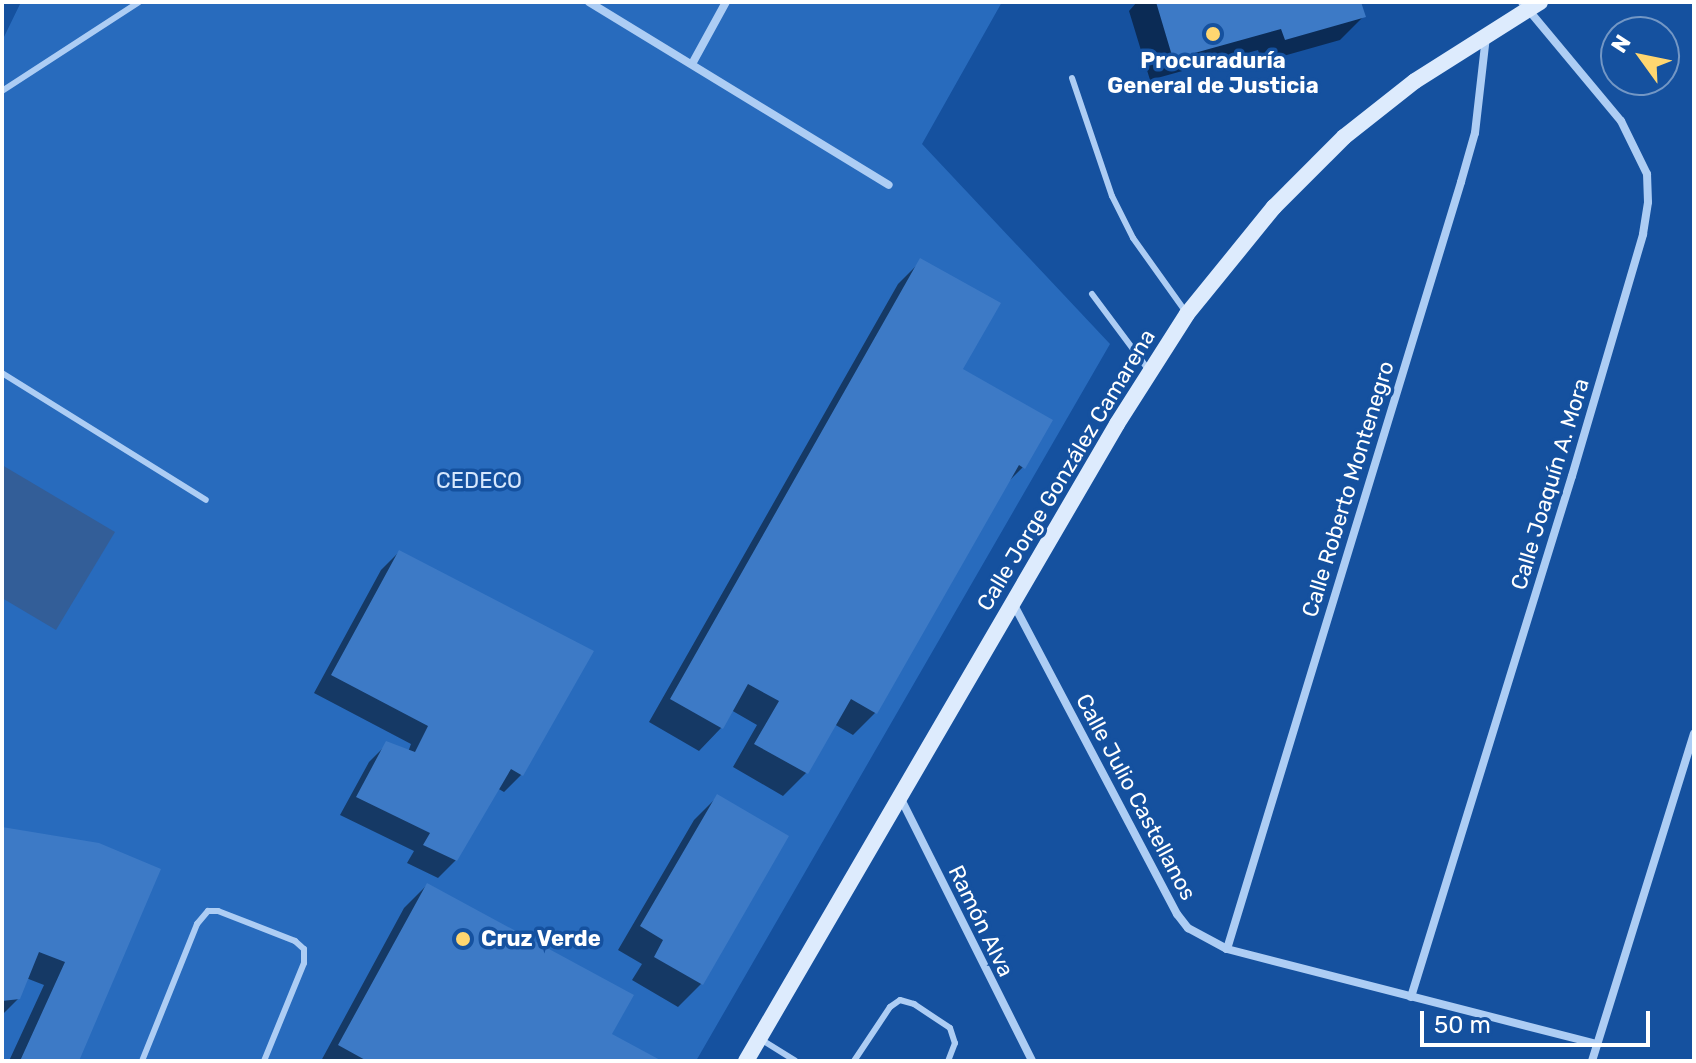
<!DOCTYPE html>
<html>
<head>
<meta charset="utf-8">
<style>
  body { margin:0 }
  #map { position:relative; width:1696px; height:1063px; overflow:hidden; background:#15519f; font-family:Rubik,sans-serif }
  div>[style] { position:absolute }
  .green>* { inset:0; background:#286bbd }
  .water>* { inset:0; background:#335e98 }
  .shadow>* { inset:0; background:#0007 }
  .building>* { inset:0; background:#3d7ac6 }
  .lane>* { height:6px; margin:-3px; padding:0 3px; transform-origin:3px; border-radius:3px; background:#adcdf4 }
  .street>* { height:8px; margin:-4px; padding:0 4px; transform-origin:4px; border-radius:4px; background:#adcdf4 }
  .secondary>* { height:16px; margin:-8px; padding:0 8px; transform-origin:8px; border-radius:8px; background:#ddebfd }
  .dots>* { width:22px; height:22px; translate:-50% -50%; box-sizing:border-box; border:4px solid #15519f; border-radius:50% }
  span { translate:-50% -50%; white-space:nowrap; text-align:center; line-height:1.15; -webkit-text-stroke:7px #15519f; paint-order:stroke }
  .poi-label { font-size:22px; color:#fff; font-weight:700 }
  .left { translate:0 -50%; text-align:left }
  .street-label { font-size:22px; color:#fff }
  .park-label { font-size:22px; color:#d6e7fd }
  .frame { position:absolute; inset:0; border:4px solid #fff; pointer-events:none }
  .north { position:absolute; left:1600px; top:16px; width:80px; height:80px; box-sizing:border-box; background:#15519f; border:2px solid #7397c5; border-radius:50%; rotate:303deg; font-size:22px; font-weight:700; line-height:32px; text-align:center; color:#fff }
  .north::after { content:''; display:block; margin:auto; width:28px; height:36px; background:#ffd670; clip-path:polygon(50% 0,100% 100%,50% 72%,0 100%) }
  .scale { position:absolute; left:1420px; top:1011px; width:230px; height:36px; box-sizing:border-box; border:4px solid #fff; border-top:0; padding-left:10px; font-size:24px; line-height:28px; white-space:nowrap; color:#fff; -webkit-text-stroke:6px #15519f; paint-order:stroke }
</style>
</head>
<body>
<div id="map">
  <div class="green">
    <i style="clip-path:polygon(21px 2px,1002px 2px,922px 144px,1110px 344px,696px 1061px,2px 1061px,2px 41px)"></i>
  </div>
  <div class="water">
    <i style="clip-path:polygon(2px 465px,115px 532px,56px 630px,2px 598px)"></i>
  </div>
  <div class="shadow">
    <i style="clip-path:polygon(1137px 2px,1359px 2px,1363px 17px,1340px 40px,1262px 62px,1258px 50px,1150px 80px,1129px 11px)"></i>
    <i style="clip-path:polygon(921px 261px,961px 370px,1023px 467px,1004px 486px,876px 712px,853px 735px,834px 724px,806px 773px,783px 796px,733px 767px,757px 725px,731px 710px,721px 728px,699px 751px,649px 722px,898px 284px)"></i>
    <i style="clip-path:polygon(399px 552px,522px 774px,504px 792px,497px 788px,456px 860px,438px 878px,407px 863px,414px 851px,340px 815px,369px 762px,387px 744px,408px 752px,411px 744px,314px 693px,381px 570px)"></i>
    <i style="clip-path:polygon(717px 797px,701px 984px,678px 1007px,632px 980px,642px 964px,618px 950px,694px 820px)"></i>
    <i style="clip-path:polygon(2px 829px,98px 845px,77px 1061px,9px 1061px,44px 985px,26px 978px,19px 998px,2px 1015px)"></i>
    <i style="clip-path:polygon(427px 885px,610px 1035px,658px 1061px,321px 1061px,404px 908px)"></i>
  </div>
  <div class="building">
    <i style="clip-path:polygon(1156px 2px,1361px 2px,1366px 17px,1285px 40px,1281px 29px,1173px 59px)"></i>
    <i style="clip-path:polygon(920px 258px,1001px 303px,963px 369px,1053px 420px,1025px 469px,1019px 465px,877px 714px,851px 699px,808px 774px,754px 744px,779px 701px,748px 684px,723px 729px,670px 699px)"></i>
    <i style="clip-path:polygon(399px 550px,594px 651px,523px 776px,511px 769px,457px 861px,423px 845px,430px 833px,356px 797px,386px 741px,415px 752px,428px 726px,331px 675px)"></i>
    <i style="clip-path:polygon(717px 794px,789px 836px,703px 985px,654px 957px,663px 940px,640px 926px)"></i>
    <i style="clip-path:polygon(2px 827px,99px 843px,161px 869px,79px 1061px,20px 1061px,65px 962px,39px 952px,20px 999px,2px 1001px)"></i>
    <i style="clip-path:polygon(427px 883px,634px 995px,612px 1034px,662px 1061px,367px 1061px,338px 1045px)"></i>
  </div>
  <div class="lane">
    <i style="left:1072px;top:78px;width:125px;rotate:71.3deg"></i>
    <i style="left:1112px;top:196px;width:47px;rotate:63.4deg"></i>
    <i style="left:1133px;top:238px;width:90px;rotate:54.5deg"></i>
    <i style="left:2px;top:91px;width:163px;rotate:-33deg"></i>
    <i style="left:1092px;top:294px;width:94px;rotate:53.3deg"></i>
    <i style="left:2px;top:373px;width:240px;rotate:31.9deg"></i>
    <i style="left:762px;top:1040px;width:39px;rotate:32deg"></i>
    <i style="left:142px;top:1061px;width:148px;rotate:-68.1deg"></i>
    <i style="left:197px;top:924px;width:17px;rotate:-50deg"></i>
    <i style="left:208px;top:911px;width:10px"></i>
    <i style="left:218px;top:911px;width:83px;rotate:21.3deg"></i>
    <i style="left:295px;top:941px;width:12px;rotate:42deg"></i>
    <i style="left:304px;top:949px;width:14px;rotate:90deg"></i>
    <i style="left:304px;top:963px;width:106px;rotate:112.2deg"></i>
    <i style="left:854px;top:1061px;width:65px;rotate:-56.3deg"></i>
    <i style="left:890px;top:1007px;width:12px;rotate:-35deg"></i>
    <i style="left:900px;top:1000px;width:15px;rotate:16deg"></i>
    <i style="left:914px;top:1004px;width:43px;rotate:33.7deg"></i>
    <i style="left:950px;top:1028px;width:16px;rotate:72deg"></i>
    <i style="left:955px;top:1043px;width:19px;rotate:111deg"></i>
  </div>
  <div class="street">
    <i style="left:589px;top:2px;width:351px;rotate:31.4deg"></i>
    <i style="left:692px;top:64px;width:71px;rotate:-61.3deg"></i>
    <i style="left:1013px;top:603px;width:352px;rotate:62.2deg"></i>
    <i style="left:1177px;top:914px;width:18px;rotate:52deg"></i>
    <i style="left:1188px;top:928px;width:44px;rotate:28.3deg"></i>
    <i style="left:1227px;top:949px;width:382px;rotate:14.4deg"></i>
    <i style="left:900px;top:797px;width:295px;rotate:63.4deg"></i>
    <i style="left:1227px;top:949px;width:802px;rotate:-73.03deg"></i>
    <i style="left:1461px;top:182px;width:51px;rotate:-74.1deg"></i>
    <i style="left:1475px;top:133px;width:98px;rotate:-83.5deg"></i>
    <i style="left:1411px;top:997px;width:545px;rotate:-72.83deg"></i>
    <i style="left:1572px;top:476px;width:252px;rotate:-73.6deg"></i>
    <i style="left:1643px;top:234px;width:32px;rotate:-81deg"></i>
    <i style="left:1648px;top:202px;width:28px;rotate:-92deg"></i>
    <i style="left:1647px;top:174px;width:59px;rotate:-116.1deg"></i>
    <i style="left:1621px;top:121px;width:155px;rotate:-129.8deg"></i>
    <i style="left:1592px;top:1061px;width:343px;rotate:-72.7deg"></i>
  </div>
  <div class="secondary">
    <i style="left:746px;top:1061px;width:737px;rotate:-59.78deg"></i>
    <i style="left:1117px;top:424px;width:130px;rotate:-57.5deg"></i>
    <i style="left:1187px;top:314px;width:138px;rotate:-50.9deg"></i>
    <i style="left:1274px;top:207px;width:99px;rotate:-45deg"></i>
    <i style="left:1344px;top:137px;width:90px;rotate:-38.3deg"></i>
    <i style="left:1415px;top:81px;width:148px;rotate:-32.3deg"></i>
  </div>
  <div class="dots">
    <i style="left:1213px;top:34px;background:#ffd670"></i>
    <i style="left:463px;top:939px;background:#ffd670"></i>
  </div>
  <div class="poi-label">
    <span style="left:1213px;top:73px">Procuraduría<br>General de Justicia</span>
    <span class="left" style="left:481px;top:939px">Cruz Verde</span>
  </div>
  <div class="street-label">
    <span style="left:1066px;top:470px;rotate:-59deg">Calle Jorge González Camarena</span>
    <span style="left:1550px;top:484px;rotate:-73deg">Calle Joaquín A. Mora</span>
    <span style="left:1348px;top:489px;rotate:-73deg">Calle Roberto Montenegro</span>
    <span style="left:1136px;top:797px;rotate:62deg">Calle Julio Castellanos</span>
    <span style="left:981px;top:921px;rotate:64deg">Ramón Alva</span>
  </div>
  <div class="park-label">
    <span style="left:479px;top:481px">CEDECO</span>
  </div>
  <div class="frame"></div>
  <div class="north">N</div>
  <div class="scale">50 m</div>
</div>
</body>
</html>
